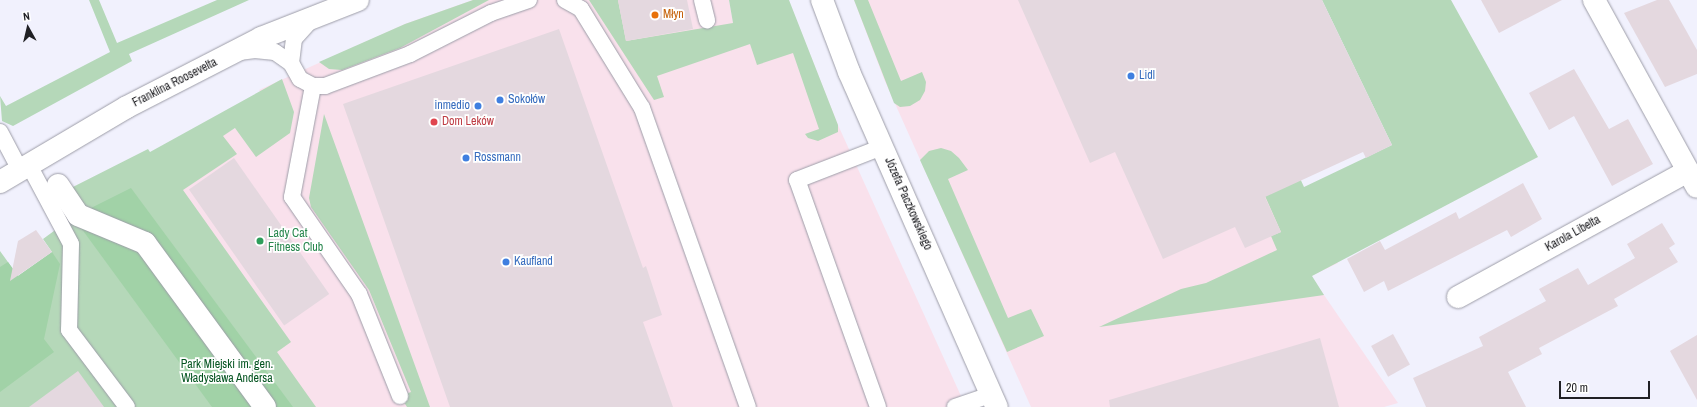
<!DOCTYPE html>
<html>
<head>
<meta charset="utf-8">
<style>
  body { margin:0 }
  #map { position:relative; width:1697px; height:407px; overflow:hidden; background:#f1f1fd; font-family:"Archivo Narrow",sans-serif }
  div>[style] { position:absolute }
  .commercial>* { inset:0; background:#f9e1ec }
  .green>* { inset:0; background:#b5d8b9 }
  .forest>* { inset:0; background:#a1d2a7 }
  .building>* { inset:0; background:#e4d8df; transform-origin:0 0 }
  .roads { filter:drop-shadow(0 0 1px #9d9da8) drop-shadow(0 0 1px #9d9da8) }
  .lane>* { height:16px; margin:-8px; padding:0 8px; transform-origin:8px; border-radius:8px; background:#fff }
  .street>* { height:22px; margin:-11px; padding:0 11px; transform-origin:11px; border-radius:11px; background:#fff }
  .secondary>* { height:22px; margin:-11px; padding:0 11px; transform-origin:11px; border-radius:11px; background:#fff }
  .dots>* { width:11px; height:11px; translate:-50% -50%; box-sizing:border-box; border:2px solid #fff; border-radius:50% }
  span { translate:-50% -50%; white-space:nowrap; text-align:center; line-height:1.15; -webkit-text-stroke:3.5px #fff; paint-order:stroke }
  .food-label { font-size:12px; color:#c56008 }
  .left { translate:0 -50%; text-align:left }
  .shop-label { font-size:12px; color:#366cbe }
  .right { translate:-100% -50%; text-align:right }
  .street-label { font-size:12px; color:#202024 }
  .health-label { font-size:12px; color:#be3a42 }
  .leisure-label { font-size:12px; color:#27864d }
  .park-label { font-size:12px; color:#045420 }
  .north { position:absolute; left:8px; top:8px; width:40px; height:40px; -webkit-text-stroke:3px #fff; paint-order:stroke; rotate:352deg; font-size:11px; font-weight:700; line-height:16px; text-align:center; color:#202024 }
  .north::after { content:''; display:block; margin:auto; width:14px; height:18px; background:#202024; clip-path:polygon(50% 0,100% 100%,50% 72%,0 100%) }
  .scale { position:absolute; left:1559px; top:381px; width:91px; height:18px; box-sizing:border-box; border:2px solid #202024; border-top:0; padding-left:5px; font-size:12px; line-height:14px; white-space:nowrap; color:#202024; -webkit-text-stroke:3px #fff; paint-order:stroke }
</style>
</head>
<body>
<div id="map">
  <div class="commercial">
    <i style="clip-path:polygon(473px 0,729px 0,733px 23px,792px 9px,838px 125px,966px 407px,293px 407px,131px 188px,272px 107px,259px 90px,405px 24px)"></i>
    <i style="clip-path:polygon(854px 0,1218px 0,1338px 263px,1311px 276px,1398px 403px,1384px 407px,1031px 407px,884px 79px)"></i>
  </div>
  <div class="green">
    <i style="clip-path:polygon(89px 0,99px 0,117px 43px,217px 0,249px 0,129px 54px,132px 61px,13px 126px,2px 121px,0 96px,6px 106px,110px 52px)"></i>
    <i style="clip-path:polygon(473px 0,489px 0,400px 48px,342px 70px,329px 69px,319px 62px,405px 24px)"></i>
    <i style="clip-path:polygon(589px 0,618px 0,626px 41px,733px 23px,729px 0,789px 0,838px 125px,838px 132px,818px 141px,808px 138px,805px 134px,819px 129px,793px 53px,757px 65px,750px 44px,657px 76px,664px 97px,654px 100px)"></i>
    <i style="clip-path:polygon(854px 0,868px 0,901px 81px,922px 72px,926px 82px,925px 91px,920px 100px,910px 106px,900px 107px,894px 103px)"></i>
    <i style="clip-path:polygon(1178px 0,1218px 0,1304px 187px,1392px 145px,1322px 0,1451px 0,1538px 157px,1312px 276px,1324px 295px,1099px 327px,1181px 289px,1206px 283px,1277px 250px,1271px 236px,1281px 232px)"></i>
    <i style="clip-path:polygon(282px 79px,294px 112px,290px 133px,256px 157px,235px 128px,223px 136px,237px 154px,183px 190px,291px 342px,277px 352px,316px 407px,0 407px,0 251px,18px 276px,52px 252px,43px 239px,73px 217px,63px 192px,148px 149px,150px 152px)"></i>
    <i style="clip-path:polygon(324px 114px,430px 407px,407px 407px,400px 396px,411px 392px,369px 290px,311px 207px,309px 198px)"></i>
    <i style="clip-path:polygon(941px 148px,951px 151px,959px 158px,968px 170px,948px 179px,1008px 318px,1031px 309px,1044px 336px,1007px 352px,920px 160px,929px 151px)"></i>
  </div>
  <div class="forest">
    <i style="clip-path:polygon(131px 188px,293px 407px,212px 407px,73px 217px)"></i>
    <i style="clip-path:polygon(52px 252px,60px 264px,44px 339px,54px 352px,0 392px,0 267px,8px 262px,18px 276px)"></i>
  </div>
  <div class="building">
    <i style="clip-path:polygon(618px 0,687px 0,693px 29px,626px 41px)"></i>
    <i style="clip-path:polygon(1018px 0,1322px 0,1392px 145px,1366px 158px,1363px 152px,1265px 197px,1281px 232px,1245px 248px,1235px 227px,1163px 259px,1115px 152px,1090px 163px)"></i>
    <i style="clip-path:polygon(1481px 0,1562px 0,1499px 33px)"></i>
    <i style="clip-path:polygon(1657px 0,1669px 0,1697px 50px,1697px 74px,1665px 87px,1624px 13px)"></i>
    <i style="clip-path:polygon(559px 29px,643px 268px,646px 266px,662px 315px,643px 322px,673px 407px,450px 407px,343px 104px)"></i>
    <i style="clip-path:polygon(1574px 69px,1609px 129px,1628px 119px,1653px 164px,1612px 186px,1574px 116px,1549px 130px,1529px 93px)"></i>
    <i style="left:234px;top:158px;width:166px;height:55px;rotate:55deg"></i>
    <i style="clip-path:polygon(1523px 183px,1542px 219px,1511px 237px,1507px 230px,1388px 291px,1384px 281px,1364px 292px,1347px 259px,1380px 241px,1385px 250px,1456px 212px,1459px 219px)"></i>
    <i style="clip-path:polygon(1662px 223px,1675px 244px,1669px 248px,1678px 262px,1614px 299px,1618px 306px,1539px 348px,1542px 354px,1508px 372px,1526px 407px,1426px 407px,1413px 378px,1483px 346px,1479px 337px,1546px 301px,1539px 289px,1578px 268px,1588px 285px,1635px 258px,1627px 244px)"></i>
    <i style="clip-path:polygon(36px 230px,52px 252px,10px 281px,18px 241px)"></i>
    <i style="left:1393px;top:334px;width:35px;height:25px;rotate:61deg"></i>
    <i style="clip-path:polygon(1697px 335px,1697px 400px,1670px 351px)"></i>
    <i style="clip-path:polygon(1320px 338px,1339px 407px,1110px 407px,1109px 400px)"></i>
    <i style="clip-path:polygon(78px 371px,104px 407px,29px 407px)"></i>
  </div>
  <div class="roads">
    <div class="lane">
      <i style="left:565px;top:0;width:18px;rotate:29deg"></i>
      <i style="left:581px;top:9px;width:116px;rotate:58.4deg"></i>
      <i style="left:642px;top:108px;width:317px;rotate:70.5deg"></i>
      <i style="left:702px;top:0;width:21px;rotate:76deg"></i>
      <i style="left:239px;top:52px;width:16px;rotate:-7deg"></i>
      <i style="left:255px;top:50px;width:20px;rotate:6deg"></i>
      <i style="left:275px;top:52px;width:19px;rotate:35deg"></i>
      <i style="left:291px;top:63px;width:18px;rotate:61deg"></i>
      <i style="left:300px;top:79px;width:15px;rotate:28deg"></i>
      <i style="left:313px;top:86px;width:12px"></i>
      <i style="left:325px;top:86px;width:91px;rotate:-20.6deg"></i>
      <i style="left:410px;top:54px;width:91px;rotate:-26.8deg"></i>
      <i style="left:491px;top:13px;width:40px;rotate:-18.9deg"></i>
      <i style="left:291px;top:63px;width:24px;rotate:-83deg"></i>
      <i style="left:294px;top:39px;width:24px;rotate:-48deg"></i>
      <i style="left:313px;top:86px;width:113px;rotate:100.7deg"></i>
      <i style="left:292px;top:197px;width:118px;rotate:55.4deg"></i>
      <i style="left:359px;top:294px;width:110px;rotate:68.1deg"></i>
      <i style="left:0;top:132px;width:43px;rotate:62.2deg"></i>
      <i style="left:29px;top:165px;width:89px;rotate:62deg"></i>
      <i style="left:71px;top:244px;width:86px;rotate:91.3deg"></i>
      <i style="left:69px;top:330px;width:96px;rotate:53deg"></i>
      <i style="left:878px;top:407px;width:241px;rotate:-109.6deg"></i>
      <i style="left:797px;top:180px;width:91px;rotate:-21.2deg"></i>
      <i style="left:955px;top:407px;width:39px;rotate:-19deg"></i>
    </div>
    <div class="street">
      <i style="left:822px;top:0;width:77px;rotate:69.4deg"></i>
      <i style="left:849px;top:72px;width:366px;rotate:66.2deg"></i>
      <i style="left:1594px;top:0;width:213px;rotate:61.2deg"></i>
      <i style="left:58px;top:185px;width:36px;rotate:56deg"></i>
      <i style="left:78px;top:215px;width:73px;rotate:22.7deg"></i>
      <i style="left:145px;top:243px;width:203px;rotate:53.8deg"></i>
      <i style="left:1458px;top:297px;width:262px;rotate:-28.7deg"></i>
    </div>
    <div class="secondary">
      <i style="left:0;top:182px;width:147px;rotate:-30.6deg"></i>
      <i style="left:127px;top:107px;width:151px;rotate:-27.2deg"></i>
      <i style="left:261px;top:38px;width:104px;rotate:-21.4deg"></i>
    </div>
  </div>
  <div class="dots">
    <i style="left:655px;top:15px;background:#e8710a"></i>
    <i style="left:1131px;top:76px;background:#3f7fe0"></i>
    <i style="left:500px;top:100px;background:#3f7fe0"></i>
    <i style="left:478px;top:106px;background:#3f7fe0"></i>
    <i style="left:434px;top:122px;background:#e0444e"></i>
    <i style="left:466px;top:158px;background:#3f7fe0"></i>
    <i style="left:260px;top:241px;background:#2e9e5b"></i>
    <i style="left:506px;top:262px;background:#3f7fe0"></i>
  </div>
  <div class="food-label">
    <span class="left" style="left:663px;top:15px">Młyn</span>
  </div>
  <div class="shop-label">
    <span class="left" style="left:1139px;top:76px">Lidl</span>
    <span class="left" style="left:508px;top:100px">Sokołów</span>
    <span class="right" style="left:470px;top:106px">inmedio</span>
    <span class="left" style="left:474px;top:158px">Rossmann</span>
    <span class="left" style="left:514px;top:262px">Kaufland</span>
  </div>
  <div class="street-label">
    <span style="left:175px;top:83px;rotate:-27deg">Franklina Roosevelta</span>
    <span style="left:908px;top:204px;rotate:66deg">Józefa Paczkowskiego</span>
    <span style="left:1573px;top:234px;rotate:-29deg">Karola Libelta</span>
  </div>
  <div class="health-label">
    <span class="left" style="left:442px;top:122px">Dom Leków</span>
  </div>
  <div class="leisure-label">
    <span class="left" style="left:268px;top:241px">Lady Cat<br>Fitness Club</span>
  </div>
  <div class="park-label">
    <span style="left:227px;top:372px">Park Miejski im. gen.<br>Władysława Andersa</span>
  </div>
  <div class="north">N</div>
  <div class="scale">20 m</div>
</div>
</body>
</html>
